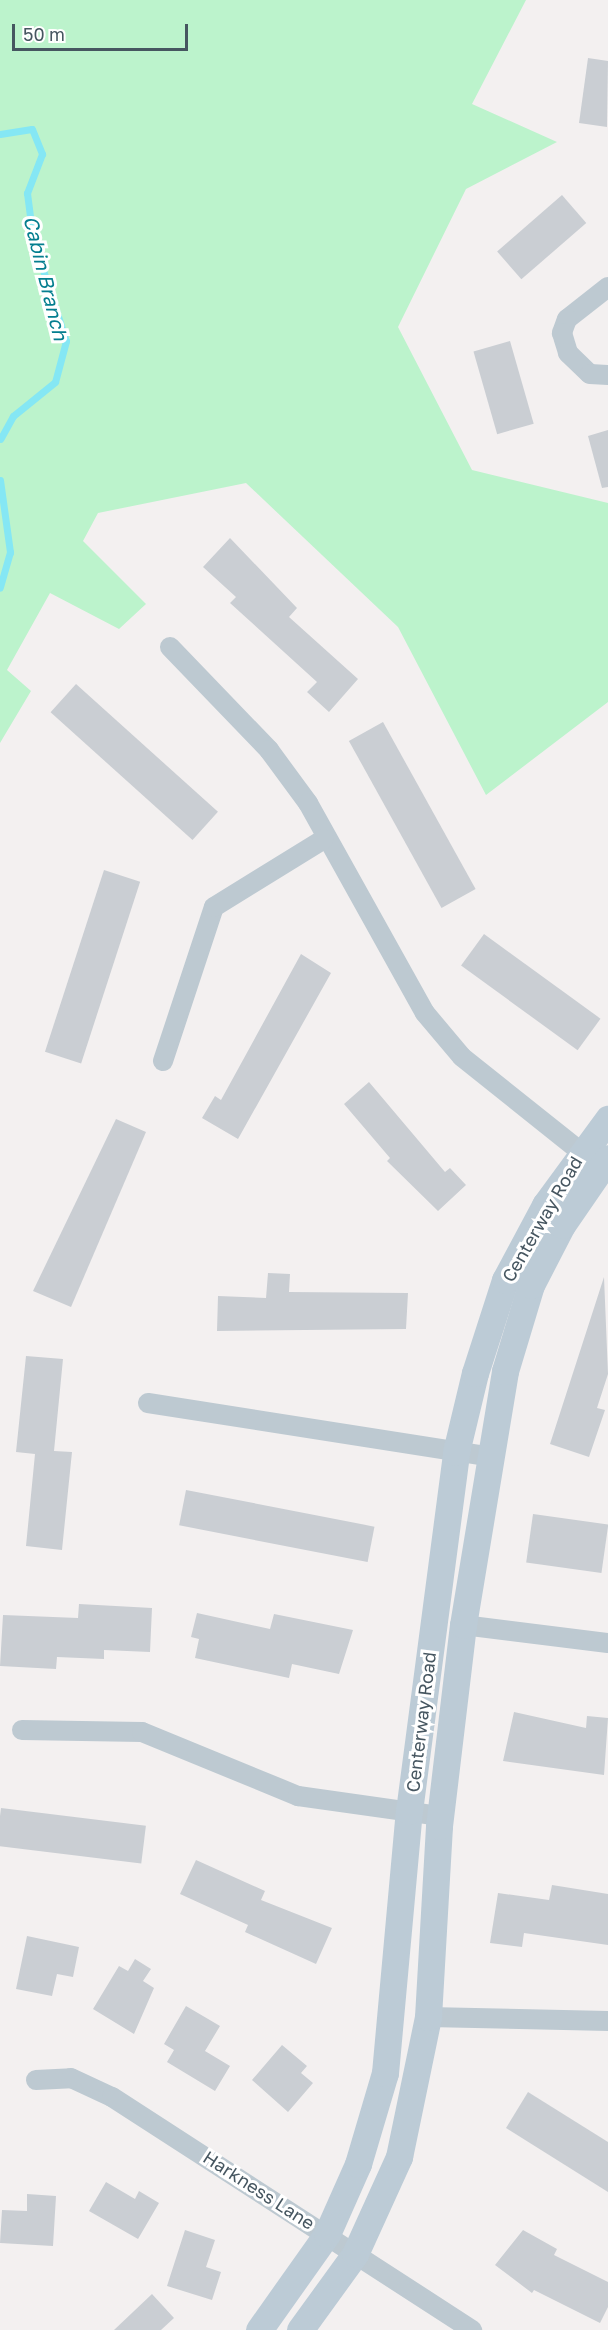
<!DOCTYPE html>
<html>
<head>
<meta charset="utf-8">
<style>
  body { margin:0 }
  #map { position:relative; width:608px; height:2330px; overflow:hidden; background:#f3f0f0; font-family:"Golos Text",sans-serif }
  div>[style] { position:absolute }
  .green>* { inset:0; background:#bcf3cc }
  .stream>* { height:7px; margin:-3.5px; padding:0 3.5px; transform-origin:3.5px; border-radius:3.5px; background:#85e7f4 }
  .building>* { inset:0; background:#caced3; transform-origin:0 0 }
  .street>* { height:20px; margin:-10px; padding:0 10px; transform-origin:10px; border-radius:10px; background:#bdc9d1 }
  .secondary>* { height:27px; margin:-13.5px; padding:0 13.5px; transform-origin:13.5px; border-radius:13.5px; background:#bccbd6 }
  span { translate:-50% -50%; white-space:nowrap; text-align:center; line-height:1.15; -webkit-text-stroke:6px #fff; paint-order:stroke }
  .street-label { font-size:18px; color:#465660 }
  .water-label { font-size:20px; color:#047e8f; font-style:italic }
  .scale { position:absolute; left:12px; top:24px; width:176px; height:27px; box-sizing:border-box; border:3px solid #465660; border-top:0; padding-left:8px; font-size:18px; line-height:21px; white-space:nowrap; color:#465660; -webkit-text-stroke:4px #fff; paint-order:stroke }
</style>
</head>
<body>
<div id="map">
  <div class="green">
    <i style="clip-path:polygon(0 0,526px 0,472px 104px,557px 142px,466px 189px,398px 327px,472px 470px,608px 503px,608px 702px,486px 795px,398px 627px,246px 483px,98px 513px,83px 541px,146px 604px,119px 629px,50px 593px,7px 670px,31px 691px,0 743px)"></i>
  </div>
  <div class="stream">
    <i style="left:0;top:134px;width:32px;rotate:-9deg"></i>
    <i style="left:32px;top:129px;width:27px;rotate:68deg"></i>
    <i style="left:42px;top:154px;width:42px;rotate:111deg"></i>
    <i style="left:27px;top:193px;width:46px;rotate:82.6deg"></i>
    <i style="left:33px;top:239px;width:107px;rotate:72.1deg"></i>
    <i style="left:66px;top:341px;width:42px;rotate:105deg"></i>
    <i style="left:55px;top:382px;width:54px;rotate:141deg"></i>
    <i style="left:13px;top:416px;width:26px;rotate:119deg"></i>
    <i style="left:0;top:480px;width:73px;rotate:82.1deg"></i>
    <i style="left:10px;top:552px;width:37px;rotate:106deg"></i>
  </div>
  <div class="building">
    <i style="clip-path:polygon(588px 58px,608px 61px,607px 127px,579px 123px)"></i>
    <i style="left:562px;top:195px;width:37px;height:86px;rotate:49deg"></i>
    <i style="left:510px;top:341px;width:86px;height:38px;rotate:74deg"></i>
    <i style="clip-path:polygon(608px 430px,608px 487px,602px 488px,588px 436px)"></i>
    <i style="clip-path:polygon(230px 538px,297px 608px,289px 617px,358px 679px,329px 712px,307px 692px,317px 682px,230px 603px,236px 597px,203px 567px)"></i>
    <i style="left:76px;top:684px;width:191px;height:38px;rotate:42deg"></i>
    <i style="left:383px;top:722px;width:191px;height:39px;rotate:61deg"></i>
    <i style="left:104px;top:870px;width:38px;height:191px;rotate:18deg"></i>
    <i style="left:484px;top:934px;width:144px;height:39px;rotate:36deg"></i>
    <i style="clip-path:polygon(301px 954px,331px 973px,238px 1139px,202px 1118px,215px 1096px,221px 1100px)"></i>
    <i style="clip-path:polygon(369px 1082px,445px 1172px,450px 1168px,466px 1185px,438px 1211px,387px 1161px,390px 1158px,344px 1104px)"></i>
    <i style="clip-path:polygon(116px 1119px,146px 1132px,71px 1307px,33px 1291px)"></i>
    <i style="clip-path:polygon(268px 1273px,290px 1274px,289px 1292px,408px 1293px,406px 1329px,217px 1331px,218px 1296px,266px 1298px)"></i>
    <i style="clip-path:polygon(604px 1277px,608px 1374px,597px 1408px,605px 1410px,589px 1457px,550px 1444px)"></i>
    <i style="clip-path:polygon(26px 1356px,63px 1359px,54px 1451px,72px 1452px,62px 1550px,26px 1546px,35px 1454px,16px 1452px)"></i>
    <i style="left:186px;top:1490px;width:192px;height:36px;rotate:11deg"></i>
    <i style="left:533px;top:1514px;width:76px;height:49px;rotate:8deg"></i>
    <i style="clip-path:polygon(79px 1604px,152px 1608px,150px 1652px,104px 1650px,104px 1659px,57px 1657px,56px 1669px,0 1666px,3px 1615px,78px 1618px)"></i>
    <i style="clip-path:polygon(197px 1613px,270px 1629px,274px 1614px,353px 1630px,339px 1674px,292px 1664px,289px 1678px,195px 1658px,199px 1639px,191px 1637px)"></i>
    <i style="clip-path:polygon(514px 1712px,586px 1728px,587px 1716px,608px 1718px,604px 1775px,503px 1761px)"></i>
    <i style="left:1px;top:1808px;width:146px;height:38px;rotate:7deg"></i>
    <i style="clip-path:polygon(196px 1860px,265px 1891px,261px 1900px,332px 1928px,316px 1964px,245px 1932px,248px 1925px,180px 1894px)"></i>
    <i style="clip-path:polygon(552px 1885px,608px 1894px,608px 1945px,524px 1933px,522px 1947px,490px 1943px,498px 1893px,549px 1900px)"></i>
    <i style="clip-path:polygon(27px 1936px,79px 1947px,73px 1977px,57px 1974px,52px 1996px,16px 1989px)"></i>
    <i style="clip-path:polygon(135px 1959px,151px 1969px,143px 1981px,154px 1988px,134px 2034px,93px 2009px,119px 1966px,128px 1971px)"></i>
    <i style="clip-path:polygon(186px 2006px,220px 2026px,205px 2051px,230px 2066px,215px 2091px,167px 2062px,174px 2050px,164px 2044px)"></i>
    <i style="clip-path:polygon(282px 2045px,307px 2066px,301px 2073px,313px 2083px,288px 2112px,252px 2080px)"></i>
    <i style="clip-path:polygon(528px 2092px,608px 2142px,608px 2192px,506px 2128px)"></i>
    <i style="clip-path:polygon(106px 2182px,135px 2199px,139px 2191px,159px 2203px,138px 2239px,89px 2211px)"></i>
    <i style="clip-path:polygon(27px 2194px,56px 2196px,53px 2246px,0 2243px,2px 2210px,27px 2211px)"></i>
    <i style="clip-path:polygon(185px 2230px,215px 2240px,206px 2267px,221px 2272px,212px 2300px,167px 2286px)"></i>
    <i style="clip-path:polygon(523px 2230px,557px 2249px,554px 2255px,608px 2282px,608px 2307px,600px 2323px,534px 2290px,532px 2293px,495px 2265px)"></i>
    <i style="clip-path:polygon(152px 2294px,174px 2318px,161px 2330px,114px 2330px)"></i>
  </div>
  <div class="street">
    <i style="left:608px;top:287px;width:52px;rotate:142deg"></i>
    <i style="left:567px;top:319px;width:15px;rotate:110deg"></i>
    <i style="left:562px;top:333px;width:21px;rotate:73deg"></i>
    <i style="left:568px;top:353px;width:30px;rotate:44deg"></i>
    <i style="left:590px;top:374px;width:18px;rotate:3deg"></i>
    <i style="left:170px;top:647px;width:143px;rotate:46.1deg"></i>
    <i style="left:269px;top:750px;width:66px;rotate:53.7deg"></i>
    <i style="left:308px;top:803px;width:240px;rotate:60.9deg"></i>
    <i style="left:425px;top:1013px;width:57px;rotate:49.9deg"></i>
    <i style="left:462px;top:1057px;width:165px;rotate:38.6deg"></i>
    <i style="left:163px;top:1061px;width:162px;rotate:-71.7deg"></i>
    <i style="left:214px;top:907px;width:129px;rotate:-31.7deg"></i>
    <i style="left:148px;top:1403px;width:343px;rotate:8.9deg"></i>
    <i style="left:463px;top:1625px;width:146px;rotate:7.1deg"></i>
    <i style="left:22px;top:1730px;width:120px;rotate:1deg"></i>
    <i style="left:142px;top:1732px;width:169px;rotate:22.3deg"></i>
    <i style="left:298px;top:1796px;width:144px;rotate:8deg"></i>
    <i style="left:428px;top:2017px;width:180px;rotate:1.3deg"></i>
    <i style="left:36px;top:2080px;width:35px;rotate:-3deg"></i>
    <i style="left:71px;top:2078px;width:45px;rotate:24.9deg"></i>
    <i style="left:112px;top:2097px;width:429px;rotate:32.9deg"></i>
  </div>
  <div class="secondary">
    <i style="left:259px;top:2330px;width:118px;rotate:-54.7deg"></i>
    <i style="left:327px;top:2234px;width:77px;rotate:-66.1deg"></i>
    <i style="left:358px;top:2164px;width:95px;rotate:-73.5deg"></i>
    <i style="left:385px;top:2073px;width:263px;rotate:-84.8deg"></i>
    <i style="left:409px;top:1811px;width:362px;rotate:-82.5deg"></i>
    <i style="left:456px;top:1452px;width:81px;rotate:-76.5deg"></i>
    <i style="left:475px;top:1373px;width:98px;rotate:-72.1deg"></i>
    <i style="left:505px;top:1280px;width:85px;rotate:-61.9deg"></i>
    <i style="left:545px;top:1205px;width:107px;rotate:-53.8deg"></i>
    <i style="left:300px;top:2330px;width:94px;rotate:-54.1deg"></i>
    <i style="left:355px;top:2254px;width:107px;rotate:-65.6deg"></i>
    <i style="left:399px;top:2157px;width:143px;rotate:-78.3deg"></i>
    <i style="left:428px;top:2017px;width:191px;rotate:-86.7deg"></i>
    <i style="left:439px;top:1826px;width:202px;rotate:-83.2deg"></i>
    <i style="left:463px;top:1625px;width:257px;rotate:-80.6deg"></i>
    <i style="left:505px;top:1371px;width:90px;rotate:-73.2deg"></i>
    <i style="left:531px;top:1285px;width:68px;rotate:-62.7deg"></i>
    <i style="left:562px;top:1225px;width:81px;rotate:-55.5deg"></i>
  </div>
  <div class="street-label">
    <span style="left:542px;top:1219px;rotate:-60deg">Centerway Road</span>
    <span style="left:421px;top:1722px;rotate:-83deg">Centerway Road</span>
    <span style="left:259px;top:2190px;rotate:33deg">Harkness Lane</span>
  </div>
  <div class="water-label">
    <span style="left:46px;top:278px;rotate:76deg">Cabin Branch</span>
  </div>
  <div class="scale">50 m</div>
</div>
</body>
</html>
